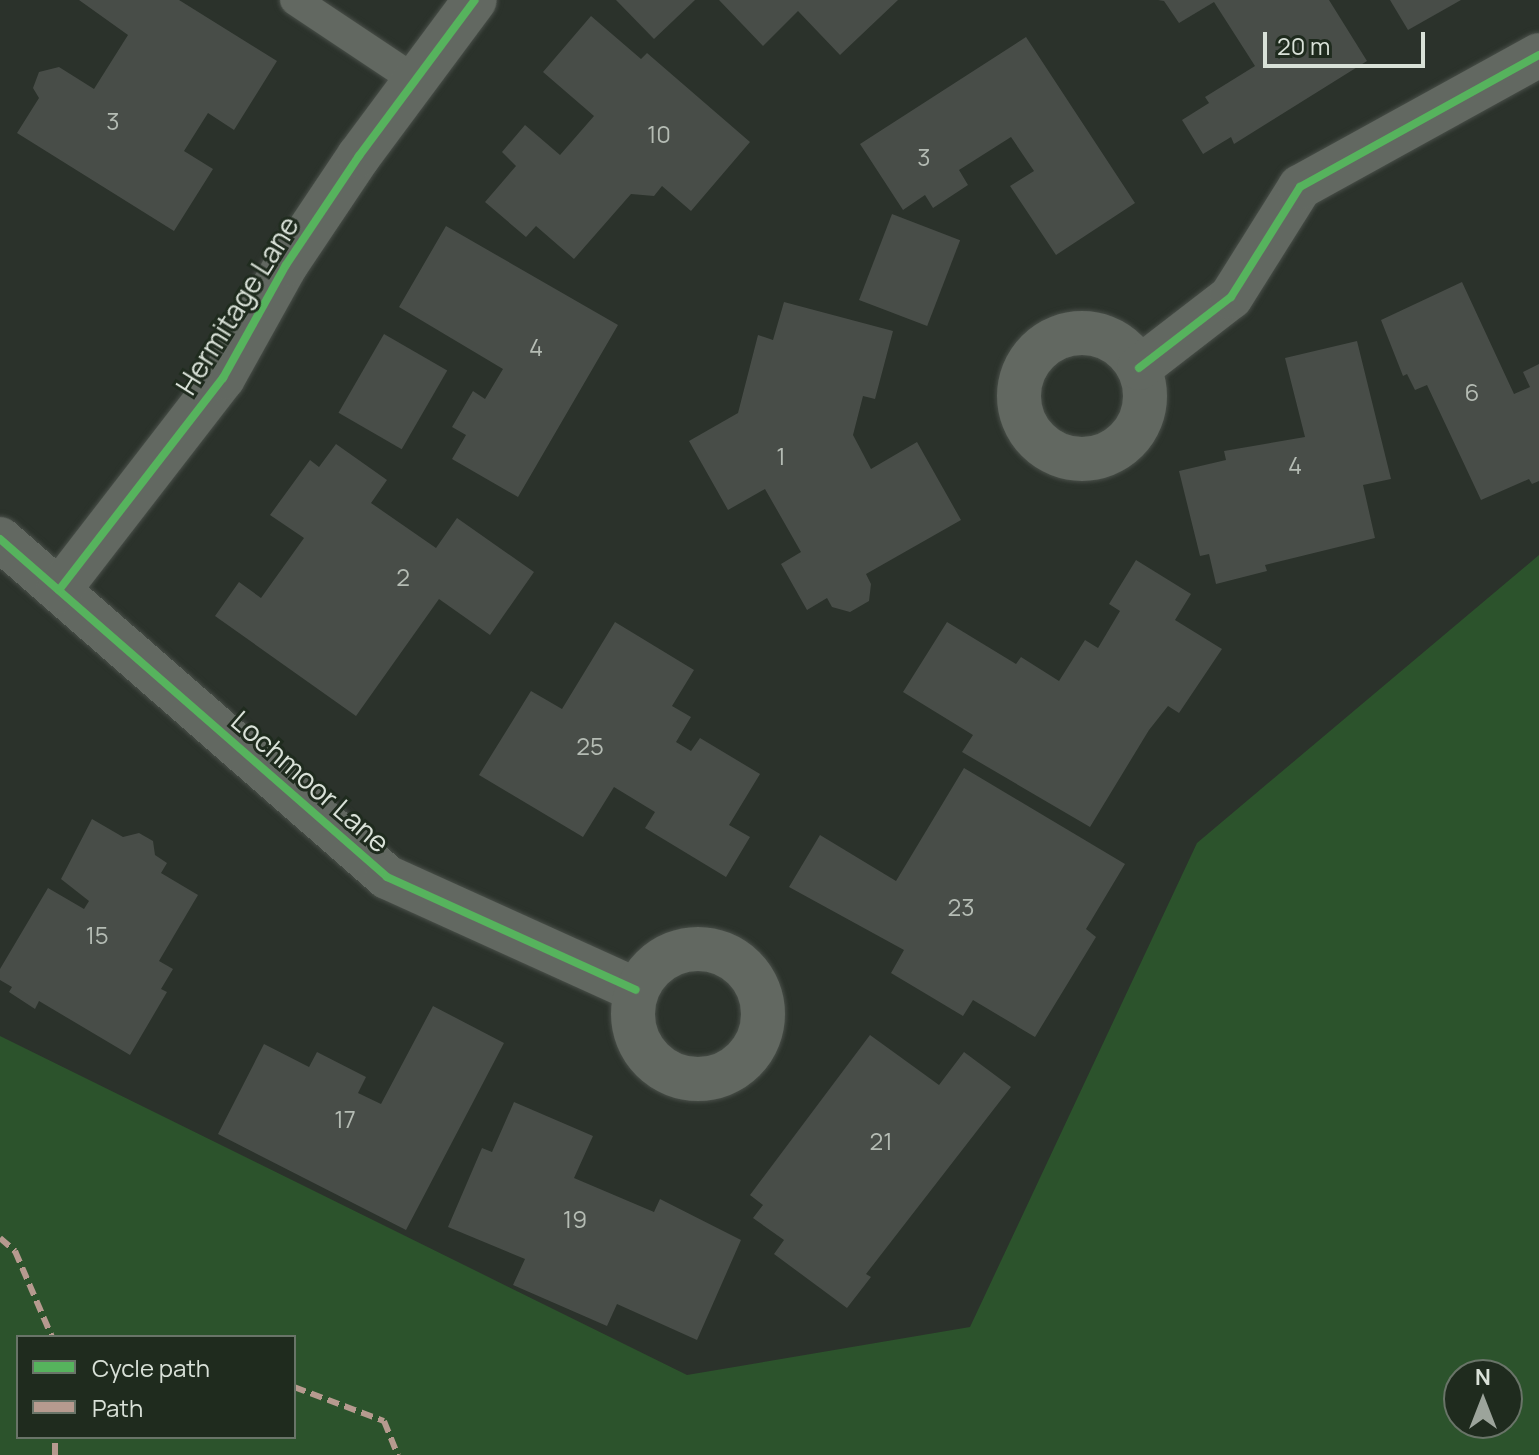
<!DOCTYPE html>
<html>
<head>
<meta charset="utf-8">
<style>
  body { margin:0 }
  #map { position:relative; width:1539px; height:1455px; overflow:hidden; background:#2b322b; font-family:Manrope,sans-serif }
  div>[style] { position:absolute }
  .green>* { inset:0; background:#2c532c }
  .building>* { inset:0; background:#484d48; transform-origin:0 0 }
  .roads { filter:drop-shadow(0 0 2px #484e48) drop-shadow(0 0 2px #484e48) }
  .service>* { height:30px; margin:-15px; padding:0 15px; transform-origin:15px; border-radius:15px; background:#626861 }
  .minor>* { height:44px; margin:-22px; padding:0 22px; transform-origin:22px; border-radius:22px; background:#626861 }
  .minor>.ring { margin:-22px; padding:0; box-sizing:content-box; background:none; border:44px solid #626861; border-radius:50% }
  .quiet>* { height:6px; margin-top:-3px; transform-origin:0; background:repeating-linear-gradient(90deg,#b69a8f 0 12px,transparent 0 18px) }
  .cycleway>* { height:8px; margin:-4px; padding:0 4px; transform-origin:4px; border-radius:4px; background:#56b35d }
  span { translate:-50% -50%; white-space:nowrap; text-align:center; line-height:1.15; -webkit-text-stroke:6px #1f2b1e; paint-order:stroke }
  .number-label { font-size:24px; color:#b5bcb4 }
  .number-label span { -webkit-text-stroke-width:0 }
  .street-label { font-size:28px; color:#d9e1d8 }
  .legend { position:absolute; left:16px; top:1335px; width:280px; height:104px; box-sizing:border-box; background:#1f2b1e; border:2px solid #697468; margin:0; padding:10px 14px; list-style:none; font-size:24px; color:#d9e1d8 }
  .legend li { display:flex; align-items:center; gap:16px; height:40px }
  .legend b { width:40px; border:2px solid #697468 }
  .north { position:absolute; left:1443px; top:1359px; width:80px; height:80px; box-sizing:border-box; background:#1f2b1e; border:2px solid #697468; border-radius:50%; rotate:0deg; font-size:22px; font-weight:700; line-height:32px; text-align:center; color:#d9e1d8 }
  .north::after { content:''; display:block; margin:auto; width:28px; height:36px; background:#9ca49b; clip-path:polygon(50% 0,100% 100%,50% 72%,0 100%) }
  .scale { position:absolute; left:1263px; top:32px; width:162px; height:36px; box-sizing:border-box; border:4px solid #d9e1d8; border-top:0; padding-left:10px; font-size:24px; line-height:28px; white-space:nowrap; color:#d9e1d8; -webkit-text-stroke:6px #1f2b1e; paint-order:stroke }
</style>
</head>
<body>
<div id="map">
  <div class="green">
    <i style="clip-path:polygon(evenodd,1539px 555px,1539px 1455px,0 1455px,0 1036px,687px 1375px,970px 1327px,1197px 843px,1539px 555px,18px 1337px,294px 1337px,294px 1437px,18px 1437px,18px 1337px,1539px 555px,1459px 1375px,1507px 1375px,1507px 1423px,1459px 1423px,1459px 1375px)"></i>
  </div>
  <div class="building">
    <i style="clip-path:polygon(79px 0,179px 0,277px 61px,234px 130px,208px 113px,184px 151px,213px 169px,174px 231px,17px 133px,39px 98px,33px 88px,39px 72px,59px 67px,94px 89px,128px 35px)"></i>
    <i style="clip-path:polygon(616px 0,695px 0,654px 39px)"></i>
    <i style="clip-path:polygon(719px 0,898px 0,840px 55px,798px 11px,763px 46px)"></i>
    <i style="clip-path:polygon(1158px 0,1329px 0,1367px 61px,1234px 144px,1231px 137px,1203px 154px,1182px 120px,1209px 103px,1205px 97px,1255px 66px,1214px 2px,1179px 23px,1164px 1px)"></i>
    <i style="clip-path:polygon(1390px 0,1461px 0,1408px 30px)"></i>
    <i style="clip-path:polygon(591px 16px,641px 59px,647px 53px,750px 142px,691px 211px,662px 186px,654px 196px,631px 194px,574px 259px,536px 226px,526px 237px,485px 202px,516px 166px,502px 152px,525px 125px,560px 155px,594px 116px,543px 72px)"></i>
    <i style="clip-path:polygon(1026px 37px,1135px 203px,1056px 255px,1010px 186px,1034px 171px,1011px 137px,959px 170px,968px 185px,933px 208px,925px 195px,903px 210px,860px 144px)"></i>
    <i style="left:892px;top:214px;width:73px;height:92px;rotate:21deg"></i>
    <i style="clip-path:polygon(446px 226px,618px 325px,518px 497px,452px 459px,466px 435px,452px 427px,473px 391px,485px 399px,503px 369px,399px 307px)"></i>
    <i style="clip-path:polygon(1462px 282px,1514px 394px,1530px 387px,1523px 372px,1539px 364px,1539px 481px,1532px 484px,1529px 479px,1481px 500px,1427px 385px,1415px 390px,1407px 374px,1403px 376px,1381px 320px)"></i>
    <i style="clip-path:polygon(784px 302px,893px 331px,875px 399px,863px 396px,853px 435px,871px 469px,917px 442px,961px 520px,866px 574px,871px 584px,869px 601px,850px 612px,832px 607px,827px 598px,807px 610px,781px 564px,801px 552px,765px 489px,728px 510px,689px 441px,738px 413px,758px 335px,773px 340px)"></i>
    <i style="left:384px;top:334px;width:73px;height:91px;rotate:30deg"></i>
    <i style="clip-path:polygon(1357px 341px,1391px 479px,1363px 485px,1375px 538px,1265px 565px,1267px 571px,1216px 584px,1209px 554px,1200px 556px,1179px 471px,1226px 460px,1224px 451px,1305px 437px,1285px 358px)"></i>
    <i style="clip-path:polygon(336px 444px,387px 480px,371px 503px,436px 548px,457px 518px,534px 572px,490px 635px,439px 599px,356px 716px,215px 616px,239px 582px,261px 598px,304px 538px,270px 515px,310px 460px,319px 467px)"></i>
    <i style="clip-path:polygon(1136px 560px,1191px 594px,1175px 620px,1222px 649px,1179px 713px,1168px 706px,1149px 730px,1090px 827px,962px 752px,973px 735px,903px 692px,947px 622px,1016px 664px,1021px 657px,1059px 681px,1085px 640px,1098px 648px,1120px 611px,1109px 604px)"></i>
    <i style="clip-path:polygon(615px 622px,694px 670px,672px 706px,691px 717px,676px 742px,691px 751px,700px 738px,760px 774px,729px 825px,750px 837px,726px 877px,645px 828px,655px 812px,614px 787px,583px 837px,479px 775px,531px 691px,562px 709px)"></i>
    <i style="clip-path:polygon(964px 768px,1125px 864px,1086px 929px,1096px 937px,1035px 1037px,973px 1000px,963px 1016px,891px 973px,904px 950px,789px 887px,820px 835px,896px 881px)"></i>
    <i style="clip-path:polygon(92px 819px,123px 837px,139px 833px,153px 841px,155px 855px,167px 863px,161px 873px,198px 895px,159px 961px,173px 969px,161px 989px,167px 992px,130px 1055px,39px 1001px,35px 1009px,9px 992px,12px 987px,0 980px,0 969px,48px 888px,84px 909px,89px 901px,61px 879px)"></i>
    <i style="clip-path:polygon(433px 1006px,504px 1043px,406px 1230px,218px 1134px,264px 1044px,309px 1067px,317px 1052px,366px 1077px,358px 1093px,381px 1104px)"></i>
    <i style="clip-path:polygon(870px 1035px,939px 1085px,964px 1052px,1011px 1087px,866px 1274px,871px 1277px,847px 1308px,774px 1254px,784px 1240px,753px 1218px,763px 1205px,750px 1195px)"></i>
    <i style="clip-path:polygon(514px 1102px,593px 1136px,574px 1178px,654px 1212px,660px 1199px,741px 1240px,697px 1340px,617px 1304px,607px 1326px,513px 1285px,525px 1259px,448px 1227px,482px 1148px,492px 1152px)"></i>
  </div>
  <div class="roads">
    <div class="service">
      <i style="left:295px;top:0;width:144px;rotate:33.7deg"></i>
    </div>
    <div class="minor">
      <i class="ring" style="left:1019px;top:333px;width:82px;height:82px"></i>
      <i style="left:1139px;top:368px;width:116px;rotate:-37.7deg"></i>
      <i style="left:1231px;top:297px;width:130px;rotate:-57.9deg"></i>
      <i style="left:1300px;top:187px;width:273px;rotate:-28.9deg"></i>
      <i style="left:0;top:539px;width:514px;rotate:41.13deg"></i>
      <i style="left:387px;top:877px;width:273px;rotate:24.4deg"></i>
      <i style="left:59px;top:590px;width:268px;rotate:-52.3deg"></i>
      <i style="left:223px;top:378px;width:129px;rotate:-60.9deg"></i>
      <i style="left:286px;top:265px;width:131px;rotate:-56.2deg"></i>
      <i style="left:359px;top:156px;width:194px;rotate:-53.4deg"></i>
      <i class="ring" style="left:633px;top:949px;width:86px;height:86px"></i>
    </div>
  </div>
  <div class="quiet">
    <i style="left:0;top:1238px;width:20px;rotate:41deg"></i>
    <i style="left:15px;top:1251px;width:94px;rotate:66.7deg"></i>
    <i style="left:294px;top:1387px;width:96px;rotate:20.7deg"></i>
    <i style="left:384px;top:1421px;width:37px;rotate:68deg"></i>
    <i style="left:55px;top:1455px;width:18px;rotate:-90deg"></i>
  </div>
  <div class="cycleway">
    <i style="left:1139px;top:368px;width:116px;rotate:-37.7deg"></i>
    <i style="left:1231px;top:297px;width:130px;rotate:-57.9deg"></i>
    <i style="left:1300px;top:187px;width:273px;rotate:-28.9deg"></i>
    <i style="left:0;top:539px;width:514px;rotate:41.13deg"></i>
    <i style="left:387px;top:877px;width:273px;rotate:24.4deg"></i>
    <i style="left:59px;top:590px;width:268px;rotate:-52.3deg"></i>
    <i style="left:223px;top:378px;width:129px;rotate:-60.9deg"></i>
    <i style="left:286px;top:265px;width:131px;rotate:-56.2deg"></i>
    <i style="left:359px;top:156px;width:194px;rotate:-53.4deg"></i>
  </div>
  <div class="number-label">
    <span style="left:113px;top:121px">3</span>
    <span style="left:659px;top:134px">10</span>
    <span style="left:924px;top:157px">3</span>
    <span style="left:536px;top:347px">4</span>
    <span style="left:1472px;top:392px">6</span>
    <span style="left:781px;top:456px">1</span>
    <span style="left:1295px;top:465px">4</span>
    <span style="left:403px;top:577px">2</span>
    <span style="left:590px;top:746px">25</span>
    <span style="left:961px;top:907px">23</span>
    <span style="left:97px;top:935px">15</span>
    <span style="left:345px;top:1119px">17</span>
    <span style="left:881px;top:1141px">21</span>
    <span style="left:575px;top:1219px">19</span>
  </div>
  <div class="street-label">
    <span style="left:237px;top:305px;rotate:-58deg">Hermitage Lane</span>
    <span style="left:311px;top:781px;rotate:41deg">Lochmoor Lane</span>
  </div>
  <ul class="legend">
  <li><b style="height:10px;background:#56b35d"></b>Cycle path</li>
  <li><b style="height:10px;background:#b69a8f"></b>Path</li>
  </ul>
  <div class="north">N</div>
  <div class="scale">20 m</div>
</div>
</body>
</html>
